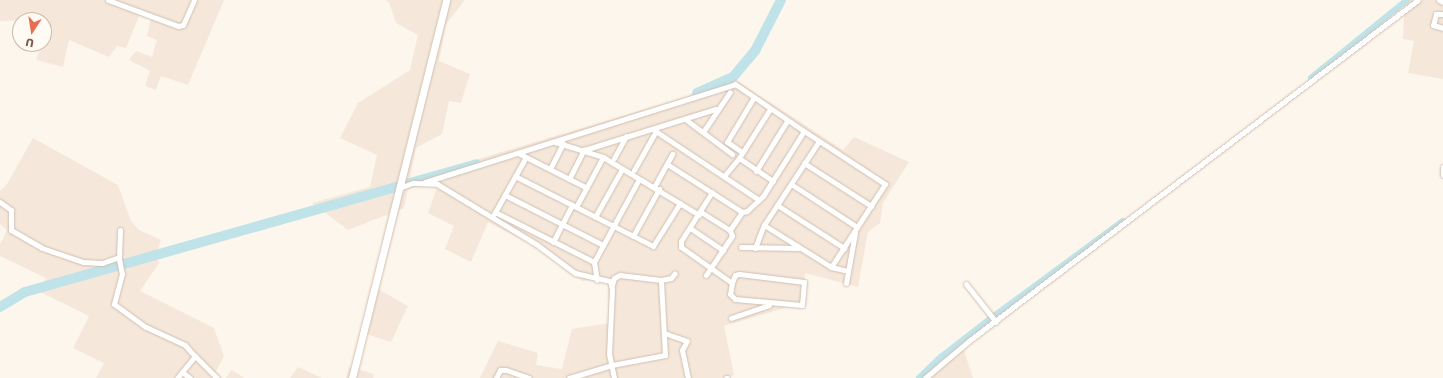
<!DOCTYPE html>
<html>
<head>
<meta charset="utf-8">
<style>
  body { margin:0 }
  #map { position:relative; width:1443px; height:378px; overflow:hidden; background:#fdf6ec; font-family:"Golos Text",sans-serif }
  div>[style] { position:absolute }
  .residential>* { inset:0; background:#f5e8da }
  .canal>* { height:5.5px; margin:-2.75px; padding:0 2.75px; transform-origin:2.75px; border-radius:2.75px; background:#bfe3e8 }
  .river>* { height:10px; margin:-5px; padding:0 5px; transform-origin:5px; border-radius:5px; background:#bfe3e8 }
  .roads { filter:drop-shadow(0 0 1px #d1beb0) drop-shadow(0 0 1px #d1beb0) }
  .street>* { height:5px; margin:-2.5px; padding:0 2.5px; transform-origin:2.5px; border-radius:2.5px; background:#fff }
  .secondary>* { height:7px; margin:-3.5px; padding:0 3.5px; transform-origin:3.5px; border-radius:3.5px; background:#fff }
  span { translate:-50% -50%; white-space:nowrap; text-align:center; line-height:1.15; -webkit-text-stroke:4px #fffaf3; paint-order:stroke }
  .north { position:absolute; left:12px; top:12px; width:40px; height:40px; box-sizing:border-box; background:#fffaf3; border:1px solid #cabbb1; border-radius:50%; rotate:192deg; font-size:11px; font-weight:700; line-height:16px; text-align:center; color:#7a5c4d }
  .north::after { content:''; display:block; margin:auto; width:14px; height:18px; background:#e76f51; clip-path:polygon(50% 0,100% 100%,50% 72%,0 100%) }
</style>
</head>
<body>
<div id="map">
  <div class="residential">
    <i style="clip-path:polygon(0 0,224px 0,188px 85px,161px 76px,156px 90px,145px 86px,150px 71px,129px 60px,136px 51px,152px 57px,157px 40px,147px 36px,151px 19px,140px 14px,126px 48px,117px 46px,109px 57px,69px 40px,63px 67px,36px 60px,49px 27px,44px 25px,44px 20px,0 21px)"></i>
    <i style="clip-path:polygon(385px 0,465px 0,446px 24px,439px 61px,470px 74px,461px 103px,449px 101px,442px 134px,416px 148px,404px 208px,348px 230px,312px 203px,370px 187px,377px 155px,340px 138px,358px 103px,410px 70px,418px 35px,396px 23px,389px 2px)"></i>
    <i style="clip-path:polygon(1405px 0,1443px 0,1443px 79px,1408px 73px,1414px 41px,1403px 39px)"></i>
    <i style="clip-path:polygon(731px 77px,843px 150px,854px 137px,909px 162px,883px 203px,880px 223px,868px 232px,858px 287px,805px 273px,801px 303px,724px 326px,734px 375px,722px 378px,480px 378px,498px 341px,538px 353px,536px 365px,562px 369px,572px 329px,609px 323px,608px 278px,582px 281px,541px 249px,488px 222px,471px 262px,445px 249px,454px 226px,428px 213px,439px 182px,435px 172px,712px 89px)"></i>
    <i style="clip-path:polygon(33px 138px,118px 185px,131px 221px,139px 230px,161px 240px,156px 254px,159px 263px,140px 291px,214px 328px,224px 356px,215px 373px,223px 378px,96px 378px,104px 363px,73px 348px,89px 316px,40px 292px,46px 278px,0 256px,0 245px,7px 230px,0 224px,0 191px,7px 184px)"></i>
    <i style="clip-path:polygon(378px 289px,408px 306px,391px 342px,366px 334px)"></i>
    <i style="clip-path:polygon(960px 338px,973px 378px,917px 378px)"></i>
    <i style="clip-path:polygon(298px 367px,322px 378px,290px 378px)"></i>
    <i style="clip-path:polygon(349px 367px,374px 374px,373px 378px,346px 378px)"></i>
    <i style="clip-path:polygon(231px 370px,245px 378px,226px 378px)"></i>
  </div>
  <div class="canal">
    <i style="left:1311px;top:78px;width:124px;rotate:-39.1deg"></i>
    <i style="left:919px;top:378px;width:30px;rotate:-44deg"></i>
    <i style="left:941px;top:357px;width:62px;rotate:-37.8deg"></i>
    <i style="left:990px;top:319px;width:165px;rotate:-36.4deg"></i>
  </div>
  <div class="river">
    <i style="left:697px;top:93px;width:39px;rotate:-24deg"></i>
    <i style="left:733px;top:77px;width:34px;rotate:-50deg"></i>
    <i style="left:755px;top:51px;width:57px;rotate:-63deg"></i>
    <i style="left:0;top:307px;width:29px;rotate:-31deg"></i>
    <i style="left:25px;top:292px;width:469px;rotate:-15.8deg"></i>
  </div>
  <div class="roads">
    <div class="street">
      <i style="left:108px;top:0;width:75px;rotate:20.4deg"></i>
      <i style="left:178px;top:26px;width:5px;rotate:-11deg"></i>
      <i style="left:183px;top:25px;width:27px;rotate:-66deg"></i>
      <i style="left:1439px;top:0;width:4px;rotate:27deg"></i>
      <i style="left:1443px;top:14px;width:7px;rotate:180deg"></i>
      <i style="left:1436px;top:14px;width:11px;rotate:105deg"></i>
      <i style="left:1433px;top:25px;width:10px;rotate:17deg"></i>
      <i style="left:685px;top:119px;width:59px;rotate:36.7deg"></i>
      <i style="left:654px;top:130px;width:126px;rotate:33.7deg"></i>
      <i style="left:804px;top:131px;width:97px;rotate:33.2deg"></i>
      <i style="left:885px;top:184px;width:99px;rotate:123deg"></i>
      <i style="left:703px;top:132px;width:48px;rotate:-56deg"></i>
      <i style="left:555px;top:142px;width:50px;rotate:17.4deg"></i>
      <i style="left:603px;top:157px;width:112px;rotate:31.1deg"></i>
      <i style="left:742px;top:152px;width:18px;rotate:-146deg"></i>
      <i style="left:727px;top:142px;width:52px;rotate:-59deg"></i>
      <i style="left:518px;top:153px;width:77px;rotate:26.9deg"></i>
      <i style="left:614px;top:158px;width:25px;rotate:-61deg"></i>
      <i style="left:739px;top:158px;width:41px;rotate:34.1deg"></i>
      <i style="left:804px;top:163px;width:80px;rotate:32.7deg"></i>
      <i style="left:667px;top:164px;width:89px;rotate:32.6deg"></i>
      <i style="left:1443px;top:167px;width:8px;rotate:90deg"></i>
      <i style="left:550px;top:169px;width:29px;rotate:-63deg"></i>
      <i style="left:634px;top:170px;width:45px;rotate:-60.6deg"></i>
      <i style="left:756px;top:171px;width:59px;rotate:-58.2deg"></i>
      <i style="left:515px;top:176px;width:155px;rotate:26.9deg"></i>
      <i style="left:653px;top:246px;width:51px;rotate:-57.9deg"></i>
      <i style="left:724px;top:176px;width:23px;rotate:-50deg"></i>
      <i style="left:739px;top:158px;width:58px;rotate:-57.7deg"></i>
      <i style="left:569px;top:179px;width:33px;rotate:-63deg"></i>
      <i style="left:584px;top:150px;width:138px;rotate:-17.3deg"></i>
      <i style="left:425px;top:182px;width:325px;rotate:-17.5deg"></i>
      <i style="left:735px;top:84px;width:83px;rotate:34.3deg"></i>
      <i style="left:804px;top:131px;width:77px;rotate:122.2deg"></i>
      <i style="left:763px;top:196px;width:22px;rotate:137deg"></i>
      <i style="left:747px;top:211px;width:5px;rotate:169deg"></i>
      <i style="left:742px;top:212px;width:22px;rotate:124deg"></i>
      <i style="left:730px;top:230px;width:6px;rotate:72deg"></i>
      <i style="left:732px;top:236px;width:47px;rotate:123.7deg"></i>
      <i style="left:791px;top:184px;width:79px;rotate:33.1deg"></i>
      <i style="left:654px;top:187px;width:38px;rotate:-61deg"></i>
      <i style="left:399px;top:188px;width:15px;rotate:-20deg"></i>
      <i style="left:413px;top:183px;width:24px;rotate:2deg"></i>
      <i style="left:437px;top:184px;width:116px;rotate:31.2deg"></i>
      <i style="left:536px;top:244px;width:49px;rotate:36.6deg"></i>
      <i style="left:575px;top:273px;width:36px;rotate:13deg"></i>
      <i style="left:610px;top:281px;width:8px;rotate:76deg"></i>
      <i style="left:612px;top:289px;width:65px;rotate:92.6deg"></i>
      <i style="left:609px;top:354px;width:25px;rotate:78deg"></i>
      <i style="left:712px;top:192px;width:58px;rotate:122.3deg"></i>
      <i style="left:681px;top:241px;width:6px;rotate:90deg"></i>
      <i style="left:681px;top:247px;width:62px;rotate:35.2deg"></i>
      <i style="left:732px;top:283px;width:11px;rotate:100deg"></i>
      <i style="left:730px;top:294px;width:7px;rotate:45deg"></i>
      <i style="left:735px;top:299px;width:67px;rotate:5.1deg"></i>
      <i style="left:802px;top:305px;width:23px;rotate:-85deg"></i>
      <i style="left:804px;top:282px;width:65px;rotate:-173deg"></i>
      <i style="left:739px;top:274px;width:4px;rotate:166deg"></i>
      <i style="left:735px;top:275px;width:9px;rotate:111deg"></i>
      <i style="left:505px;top:195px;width:110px;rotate:27deg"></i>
      <i style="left:0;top:202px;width:14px;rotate:36deg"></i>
      <i style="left:11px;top:210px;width:20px;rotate:90deg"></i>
      <i style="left:11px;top:230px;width:36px;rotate:30deg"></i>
      <i style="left:42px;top:248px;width:43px;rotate:18.9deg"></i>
      <i style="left:83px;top:262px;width:19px;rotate:3deg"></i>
      <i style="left:102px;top:263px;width:18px;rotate:-19deg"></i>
      <i style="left:777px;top:205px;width:80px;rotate:32.7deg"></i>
      <i style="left:576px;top:207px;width:57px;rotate:-61.6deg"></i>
      <i style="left:495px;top:212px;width:111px;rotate:26.8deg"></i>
      <i style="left:594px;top:262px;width:18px;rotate:81deg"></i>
      <i style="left:701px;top:212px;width:34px;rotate:32deg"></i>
      <i style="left:494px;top:214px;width:65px;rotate:-60.7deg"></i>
      <i style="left:595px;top:217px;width:55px;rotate:-60.6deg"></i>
      <i style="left:764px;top:225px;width:79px;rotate:32.1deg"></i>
      <i style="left:831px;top:267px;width:17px;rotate:13deg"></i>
      <i style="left:690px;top:228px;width:40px;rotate:34deg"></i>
      <i style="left:120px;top:230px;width:29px;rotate:92deg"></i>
      <i style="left:119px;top:259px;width:15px;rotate:79deg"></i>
      <i style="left:122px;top:274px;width:31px;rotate:105deg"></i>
      <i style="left:114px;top:304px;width:39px;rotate:36deg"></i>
      <i style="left:146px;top:327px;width:43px;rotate:24.8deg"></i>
      <i style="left:185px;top:345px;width:9px;rotate:49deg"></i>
      <i style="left:191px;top:352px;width:6px;rotate:45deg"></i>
      <i style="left:195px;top:356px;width:28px;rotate:129deg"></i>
      <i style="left:633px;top:236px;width:54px;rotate:-61deg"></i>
      <i style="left:553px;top:242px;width:42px;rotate:-62.8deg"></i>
      <i style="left:741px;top:247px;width:58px;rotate:1deg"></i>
      <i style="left:755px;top:248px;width:25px;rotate:-69deg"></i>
      <i style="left:764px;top:225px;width:100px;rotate:-56.8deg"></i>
      <i style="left:594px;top:262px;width:94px;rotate:-61.5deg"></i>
      <i style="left:846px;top:283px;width:51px;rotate:-79.8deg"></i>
      <i style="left:966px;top:284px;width:48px;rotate:51.7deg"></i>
      <i style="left:612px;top:285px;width:7px;rotate:-74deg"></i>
      <i style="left:614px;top:278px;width:7px;rotate:-27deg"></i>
      <i style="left:620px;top:275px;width:41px;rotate:7deg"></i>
      <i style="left:731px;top:318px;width:40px;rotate:-18.9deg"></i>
      <i style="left:664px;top:333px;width:24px;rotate:19deg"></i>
      <i style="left:687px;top:341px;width:10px;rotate:119deg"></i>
      <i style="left:682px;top:350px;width:29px;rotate:78deg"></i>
      <i style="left:195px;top:356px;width:31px;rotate:45deg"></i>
      <i style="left:182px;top:372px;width:10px;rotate:37deg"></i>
      <i style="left:496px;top:378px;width:9px;rotate:-63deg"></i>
      <i style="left:500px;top:370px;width:6px"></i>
      <i style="left:506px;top:370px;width:24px;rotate:19deg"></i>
      <i style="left:569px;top:378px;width:45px;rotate:-16.8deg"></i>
      <i style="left:612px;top:365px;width:54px;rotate:-10.7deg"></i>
      <i style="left:665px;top:355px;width:75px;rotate:-93.1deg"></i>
      <i style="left:661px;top:280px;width:10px;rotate:-11deg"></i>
      <i style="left:671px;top:278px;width:6px;rotate:-51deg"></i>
      <i style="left:726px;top:378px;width:1px"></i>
      <i style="left:925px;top:378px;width:59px;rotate:-40.2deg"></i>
      <i style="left:970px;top:340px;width:562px;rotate:-37.2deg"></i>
    </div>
    <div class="secondary">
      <i style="left:352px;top:378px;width:390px;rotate:-76deg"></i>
    </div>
  </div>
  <div class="north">U</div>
</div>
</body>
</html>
